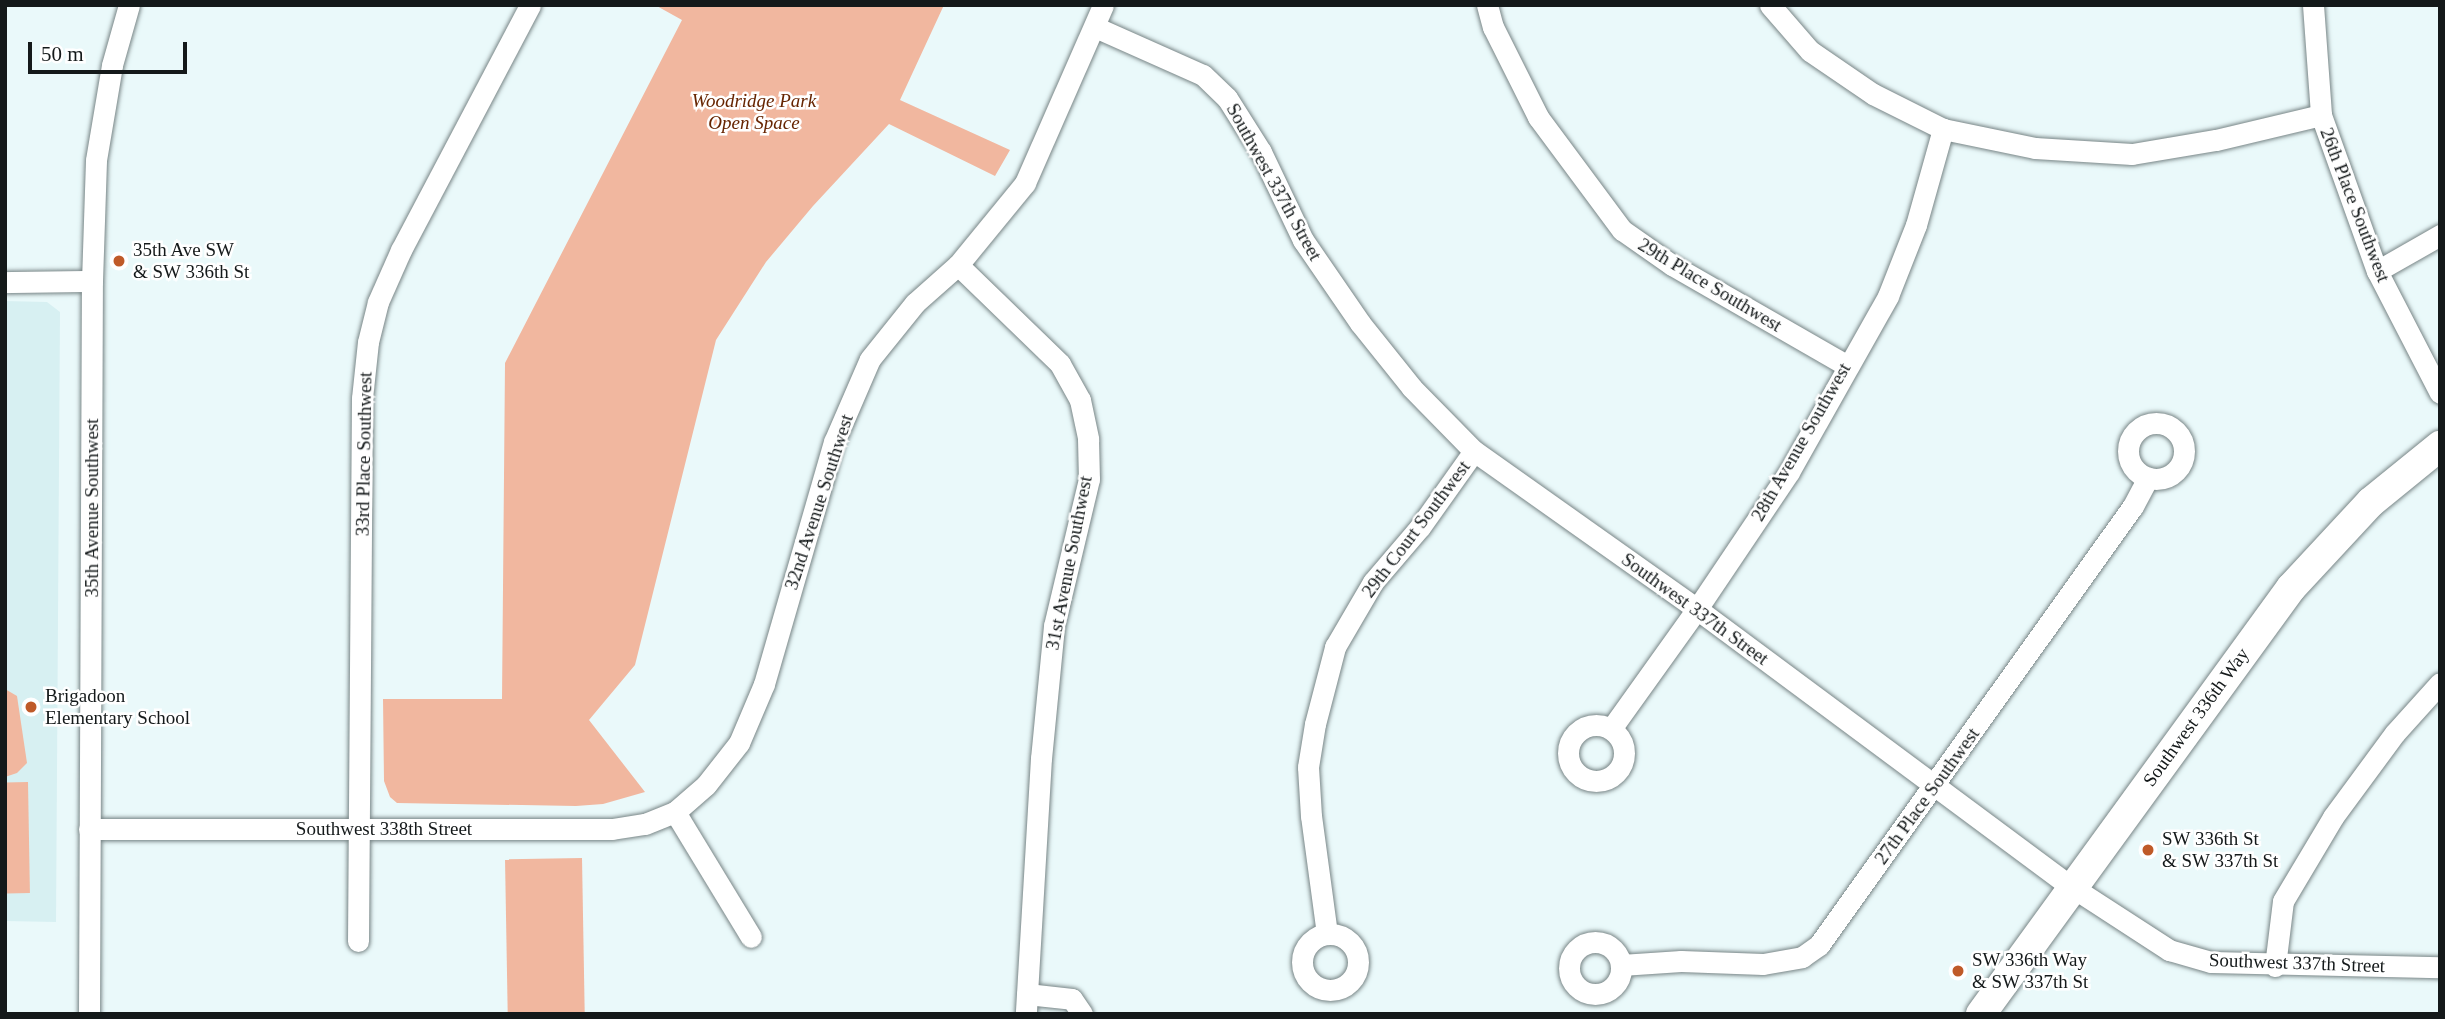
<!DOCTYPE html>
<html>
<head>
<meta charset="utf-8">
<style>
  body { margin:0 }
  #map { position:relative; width:2445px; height:1019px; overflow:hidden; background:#eaf9fa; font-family:"Times New Roman",serif }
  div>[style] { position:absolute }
  .built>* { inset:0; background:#d7f0f2 }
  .green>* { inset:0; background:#f1b79f; transform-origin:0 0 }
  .roads { filter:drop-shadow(0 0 2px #788586) drop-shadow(0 0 2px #788586) }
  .street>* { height:21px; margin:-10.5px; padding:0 10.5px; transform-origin:10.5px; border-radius:10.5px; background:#fff }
  .street>.ring { margin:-10.5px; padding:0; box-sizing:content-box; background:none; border:21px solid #fff; border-radius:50% }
  .secondary>* { height:30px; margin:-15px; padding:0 15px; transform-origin:15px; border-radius:15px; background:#fff }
  .dots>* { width:19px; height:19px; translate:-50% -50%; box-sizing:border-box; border:4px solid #fff; border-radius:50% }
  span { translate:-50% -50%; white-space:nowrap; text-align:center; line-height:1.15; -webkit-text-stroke:5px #fff; paint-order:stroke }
  .park-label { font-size:19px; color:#662400; font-style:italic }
  .street-label { font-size:19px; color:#14191a }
  .poi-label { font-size:19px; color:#14191a }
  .left { translate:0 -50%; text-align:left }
  .frame { position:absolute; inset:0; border:7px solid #14191a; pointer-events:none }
  .scale { position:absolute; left:28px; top:42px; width:159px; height:32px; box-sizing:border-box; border:4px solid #14191a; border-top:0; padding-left:9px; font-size:21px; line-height:24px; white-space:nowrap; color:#14191a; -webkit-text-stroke:5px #fff; paint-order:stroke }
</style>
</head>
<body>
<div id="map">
  <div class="built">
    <i style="clip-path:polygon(5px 301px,47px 302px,60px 312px,56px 922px,5px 921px)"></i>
  </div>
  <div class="green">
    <i style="clip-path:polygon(655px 5px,944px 5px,900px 100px,1010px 150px,995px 176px,889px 124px,813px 206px,766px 262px,716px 340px,635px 665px,589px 720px,645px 792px,603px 804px,576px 806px,397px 803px,390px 797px,384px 781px,383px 699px,502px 699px,505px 363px,682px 20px)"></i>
    <i style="clip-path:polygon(5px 689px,17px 696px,27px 763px,17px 773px,5px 777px)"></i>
    <i style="left:28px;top:782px;width:111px;height:23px;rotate:89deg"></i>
    <i style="left:582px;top:858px;width:156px;height:77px;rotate:89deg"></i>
  </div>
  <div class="roads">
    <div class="street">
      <i style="left:1487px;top:5px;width:23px;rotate:75deg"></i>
      <i style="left:1493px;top:27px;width:101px;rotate:63.4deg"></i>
      <i style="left:1538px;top:117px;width:141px;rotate:53.4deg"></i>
      <i style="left:1622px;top:230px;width:61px;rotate:35deg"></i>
      <i style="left:1672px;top:265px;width:201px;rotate:29.9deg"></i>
      <i style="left:1770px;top:5px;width:61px;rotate:49deg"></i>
      <i style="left:1810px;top:51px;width:76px;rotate:34.3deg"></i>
      <i style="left:1873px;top:94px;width:78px;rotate:26.6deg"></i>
      <i style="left:1943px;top:129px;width:94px;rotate:11.7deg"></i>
      <i style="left:2035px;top:148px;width:97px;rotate:3.5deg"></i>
      <i style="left:2132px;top:154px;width:85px;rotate:-9.5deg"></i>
      <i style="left:2216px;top:140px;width:108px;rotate:-13.4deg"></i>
      <i style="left:2313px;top:5px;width:110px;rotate:85.8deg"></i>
      <i style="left:2321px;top:115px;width:166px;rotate:70.3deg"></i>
      <i style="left:2377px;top:271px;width:137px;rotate:62.7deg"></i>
      <i style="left:1095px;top:27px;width:118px;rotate:24deg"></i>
      <i style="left:1203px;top:75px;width:33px;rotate:44deg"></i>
      <i style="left:1227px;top:98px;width:64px;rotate:57.8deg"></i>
      <i style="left:1261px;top:152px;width:98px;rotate:64.5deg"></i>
      <i style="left:1303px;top:240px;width:101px;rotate:55.5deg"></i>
      <i style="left:1360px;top:323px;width:83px;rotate:51.3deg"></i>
      <i style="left:1412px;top:388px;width:88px;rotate:45.5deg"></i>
      <i style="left:1474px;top:451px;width:273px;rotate:35.3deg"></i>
      <i style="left:1697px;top:609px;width:467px;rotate:36.6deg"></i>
      <i style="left:2072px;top:887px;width:116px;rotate:33deg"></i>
      <i style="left:2169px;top:950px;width:44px;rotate:15.9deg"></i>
      <i style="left:2211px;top:962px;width:229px;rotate:1.3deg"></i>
      <i style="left:958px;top:265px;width:142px;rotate:44.1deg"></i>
      <i style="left:1060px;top:364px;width:41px;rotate:60.9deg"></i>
      <i style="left:1080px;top:400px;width:40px;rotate:78deg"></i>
      <i style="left:1088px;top:439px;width:40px;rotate:88.6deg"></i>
      <i style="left:1089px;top:479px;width:151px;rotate:103.4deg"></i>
      <i style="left:1054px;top:626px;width:133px;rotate:95.6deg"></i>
      <i style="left:1041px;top:758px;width:256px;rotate:93.4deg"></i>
      <i style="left:2377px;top:271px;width:73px;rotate:-29.7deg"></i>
      <i style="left:5px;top:282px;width:87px;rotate:-0.7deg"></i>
      <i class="ring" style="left:2128px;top:423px;width:35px;height:35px"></i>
      <i class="ring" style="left:1568px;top:725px;width:35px;height:35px"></i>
      <i style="left:1611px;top:729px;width:148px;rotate:-54.4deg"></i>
      <i style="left:1697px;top:609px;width:165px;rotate:-56.1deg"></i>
      <i style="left:1789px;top:472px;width:202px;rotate:-60.6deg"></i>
      <i style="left:1888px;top:296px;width:76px;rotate:-68.5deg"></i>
      <i style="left:1916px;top:225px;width:100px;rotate:-74.3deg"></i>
      <i style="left:675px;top:812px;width:146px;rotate:58.7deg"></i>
      <i style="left:89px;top:829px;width:523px"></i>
      <i style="left:612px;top:829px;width:33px;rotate:-9deg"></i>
      <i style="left:645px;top:824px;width:32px;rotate:-22deg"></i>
      <i style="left:675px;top:812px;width:41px;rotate:-41.1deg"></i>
      <i style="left:706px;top:785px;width:53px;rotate:-51.8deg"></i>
      <i style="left:739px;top:743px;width:64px;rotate:-67deg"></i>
      <i style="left:764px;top:684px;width:252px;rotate:-73.9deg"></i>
      <i style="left:834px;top:442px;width:90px;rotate:-66.6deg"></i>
      <i style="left:870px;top:359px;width:72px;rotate:-51.2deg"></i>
      <i style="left:915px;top:303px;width:57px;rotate:-41.5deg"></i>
      <i style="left:958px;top:265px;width:106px;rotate:-50.7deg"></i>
      <i style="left:1025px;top:183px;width:194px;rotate:-66.3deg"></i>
      <i style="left:1327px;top:934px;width:119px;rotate:-97.7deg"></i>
      <i style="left:1311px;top:816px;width:49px;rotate:-93.5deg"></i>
      <i style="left:1308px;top:767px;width:44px;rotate:-80.8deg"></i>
      <i style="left:1315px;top:724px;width:80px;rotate:-75.4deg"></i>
      <i style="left:1335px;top:647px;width:75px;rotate:-59.7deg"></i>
      <i style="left:1373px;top:582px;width:72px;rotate:-49.5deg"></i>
      <i style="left:1420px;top:527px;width:93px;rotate:-54.6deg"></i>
      <i class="ring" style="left:1302px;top:934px;width:35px;height:35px"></i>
      <i style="left:358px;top:941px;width:543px;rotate:-89.58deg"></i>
      <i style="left:362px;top:398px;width:56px;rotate:-83.9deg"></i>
      <i style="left:368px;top:342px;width:41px;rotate:-76deg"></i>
      <i style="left:378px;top:302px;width:57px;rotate:-66.1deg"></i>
      <i style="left:401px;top:250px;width:277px;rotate:-62.2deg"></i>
      <i class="ring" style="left:1569px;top:942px;width:31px;height:31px"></i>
      <i style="left:1621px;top:965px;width:60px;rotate:-3.8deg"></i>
      <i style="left:1681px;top:961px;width:82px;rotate:2.1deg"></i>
      <i style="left:1763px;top:964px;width:40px;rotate:-10deg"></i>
      <i style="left:1802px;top:957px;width:21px;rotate:-35deg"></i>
      <i style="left:1819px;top:945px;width:540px;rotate:-54.43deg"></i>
      <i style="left:2133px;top:506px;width:32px;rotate:-62deg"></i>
      <i style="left:2275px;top:966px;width:65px;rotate:-83deg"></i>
      <i style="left:2283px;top:901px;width:98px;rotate:-59.2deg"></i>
      <i style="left:2333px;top:817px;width:104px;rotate:-53.6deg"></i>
      <i style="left:2395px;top:733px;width:67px;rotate:-48deg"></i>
      <i style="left:1027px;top:994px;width:45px;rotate:6.3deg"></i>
      <i style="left:1072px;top:999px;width:18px;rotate:56deg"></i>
      <i style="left:89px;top:1014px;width:733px;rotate:-89.77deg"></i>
      <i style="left:92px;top:281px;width:121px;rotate:-88.1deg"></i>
      <i style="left:96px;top:160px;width:96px;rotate:-80.4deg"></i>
      <i style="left:112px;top:65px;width:62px;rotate:-74.2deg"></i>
    </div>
    <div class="secondary">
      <i style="left:1981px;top:1014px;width:527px;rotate:-53.96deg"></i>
      <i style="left:2291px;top:588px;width:117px;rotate:-47.1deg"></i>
      <i style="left:2371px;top:502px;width:89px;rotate:-39.1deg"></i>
    </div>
  </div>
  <div class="dots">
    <i style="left:119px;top:261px;background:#bf5a28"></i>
    <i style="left:31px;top:707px;background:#bf5a28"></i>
    <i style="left:2148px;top:850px;background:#bf5a28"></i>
    <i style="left:1958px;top:971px;background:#bf5a28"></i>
  </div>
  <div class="park-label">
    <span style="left:754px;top:112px">Woodridge Park<br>Open Space</span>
  </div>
  <div class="street-label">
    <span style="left:1274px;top:182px;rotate:61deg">Southwest 337th Street</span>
    <span style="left:2355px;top:205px;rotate:69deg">26th Place Southwest</span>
    <span style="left:1710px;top:285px;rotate:31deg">29th Place Southwest</span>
    <span style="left:1801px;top:442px;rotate:-60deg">28th Avenue Southwest</span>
    <span style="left:364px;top:454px;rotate:-89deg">33rd Place Southwest</span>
    <span style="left:819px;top:502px;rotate:-72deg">32nd Avenue Southwest</span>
    <span style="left:92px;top:508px;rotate:-90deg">35th Avenue Southwest</span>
    <span style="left:1416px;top:529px;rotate:-53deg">29th Court Southwest</span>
    <span style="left:1069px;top:563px;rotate:-79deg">31st Avenue Southwest</span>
    <span style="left:1695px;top:609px;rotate:36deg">Southwest 337th Street</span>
    <span style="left:2196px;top:717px;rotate:-54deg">Southwest 336th Way</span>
    <span style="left:1927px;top:796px;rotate:-54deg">27th Place Southwest</span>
    <span style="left:384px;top:829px">Southwest 338th Street</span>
    <span style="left:2297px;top:963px;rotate:2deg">Southwest 337th Street</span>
  </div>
  <div class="poi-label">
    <span class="left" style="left:133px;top:261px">35th Ave SW<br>&amp; SW 336th St</span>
    <span class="left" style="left:45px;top:707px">Brigadoon<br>Elementary School</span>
    <span class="left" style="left:2162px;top:850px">SW 336th St<br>&amp; SW 337th St</span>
    <span class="left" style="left:1972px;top:971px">SW 336th Way<br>&amp; SW 337th St</span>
  </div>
  <div class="frame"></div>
  <div class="scale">50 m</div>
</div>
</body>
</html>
